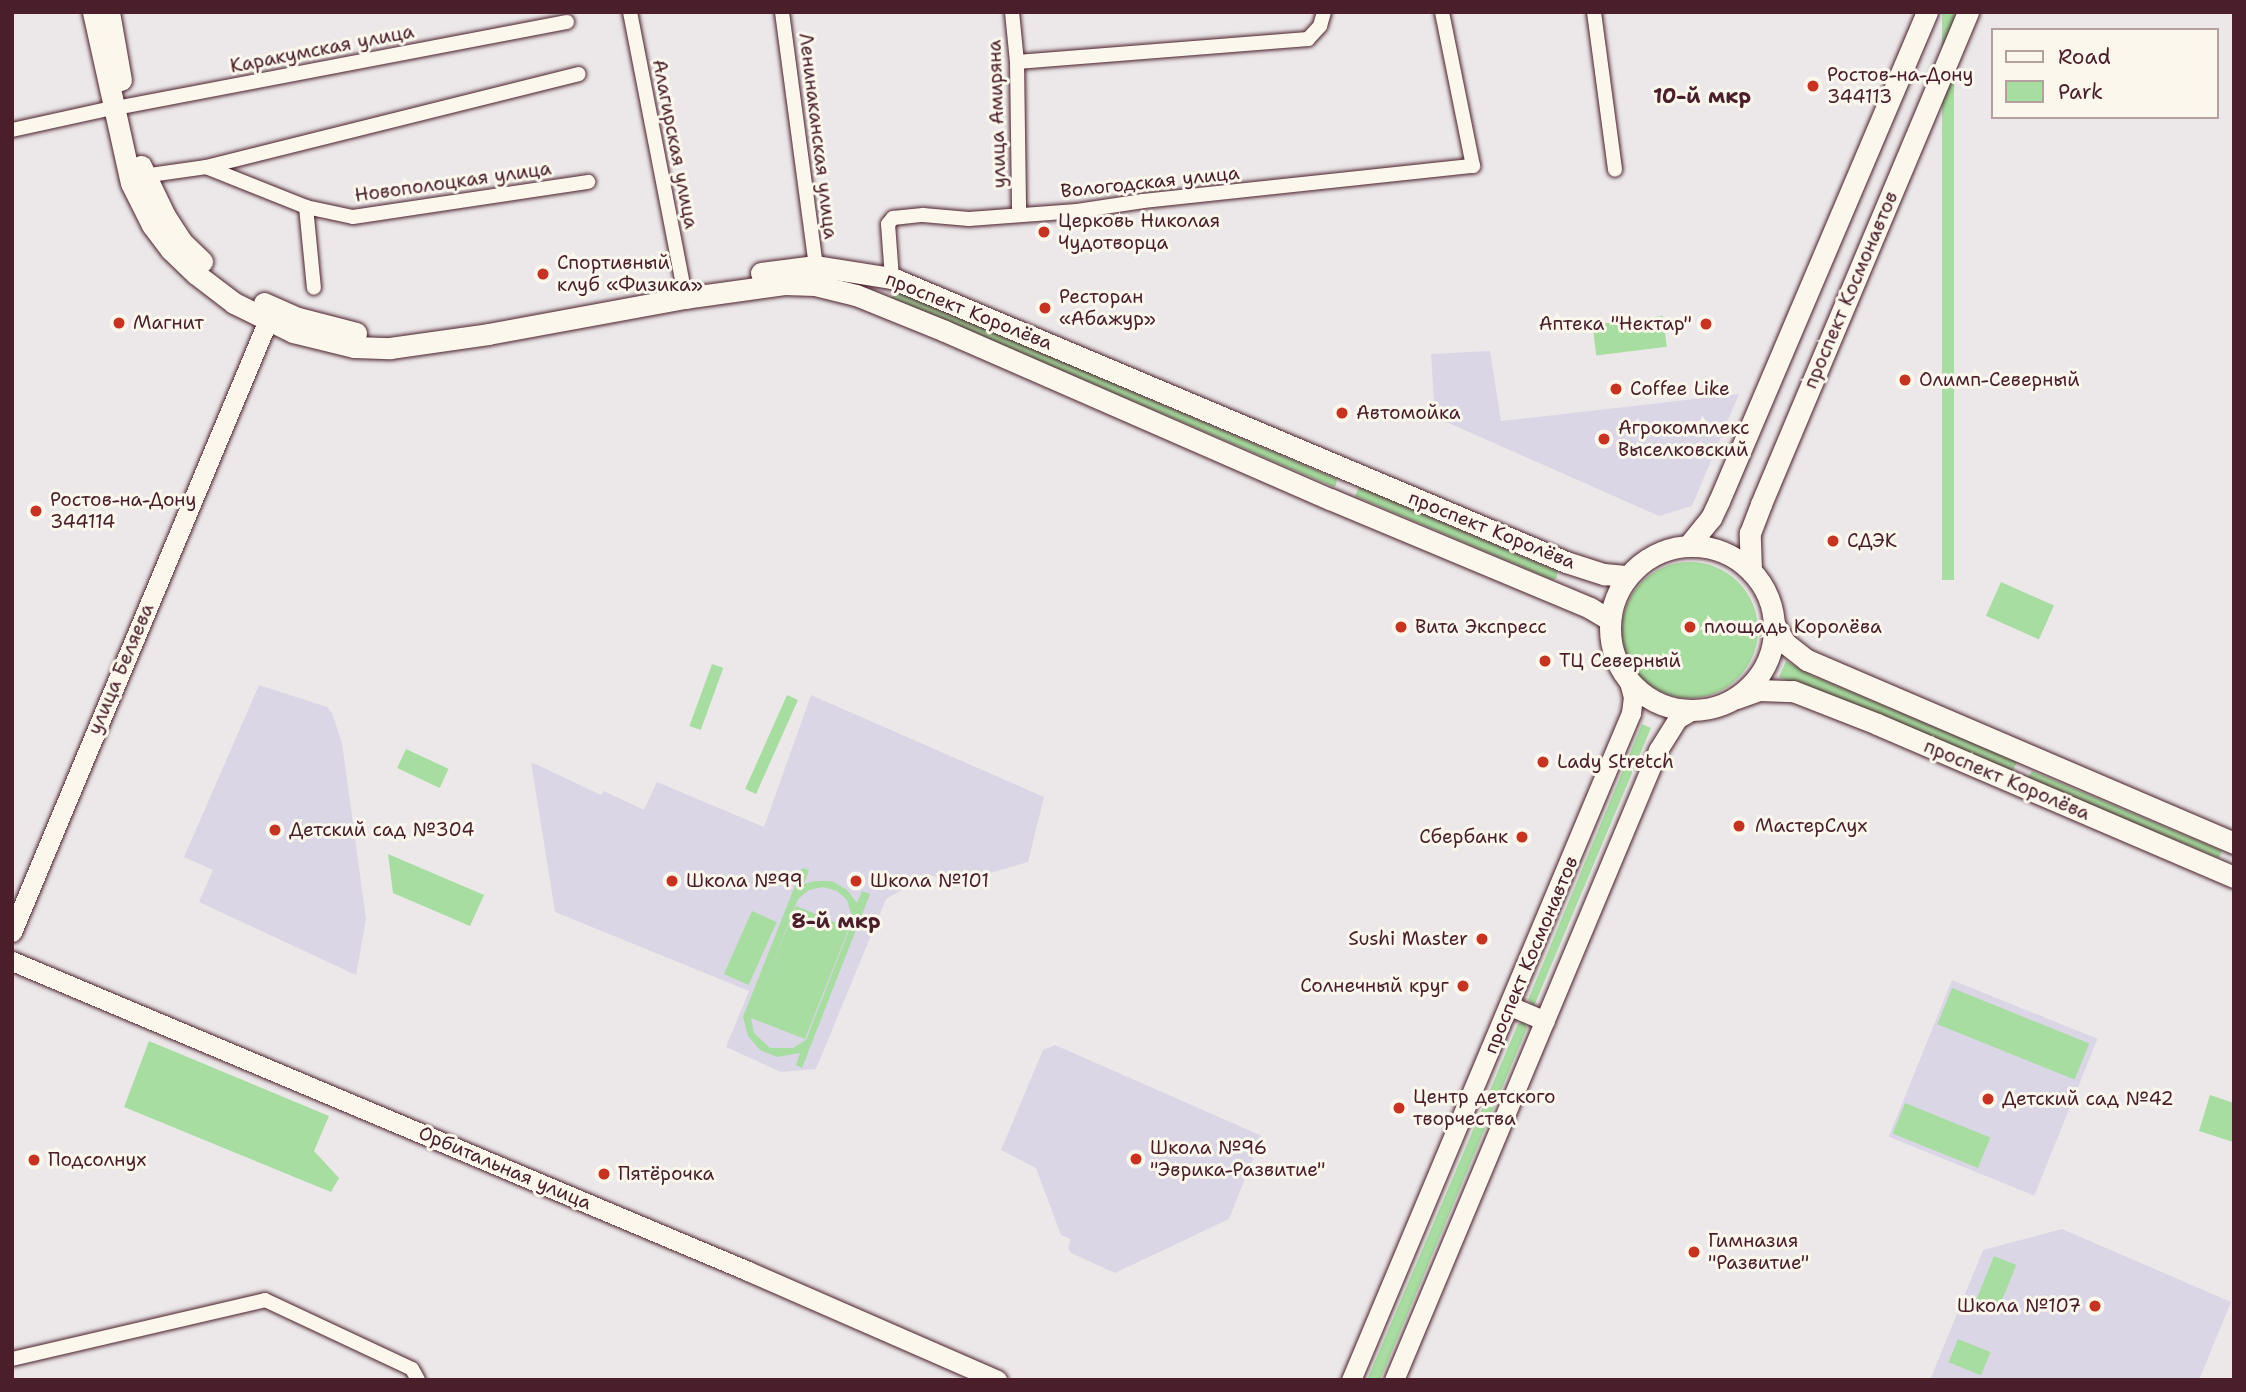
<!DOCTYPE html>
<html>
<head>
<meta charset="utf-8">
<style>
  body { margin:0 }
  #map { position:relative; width:2246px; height:1392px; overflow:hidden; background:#ece8e9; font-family:"Shantell Sans",sans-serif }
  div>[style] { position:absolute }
  .built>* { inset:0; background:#dad6e5; transform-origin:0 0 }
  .green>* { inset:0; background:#a7dda0; transform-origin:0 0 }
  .round { border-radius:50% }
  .roads { filter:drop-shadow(0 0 2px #4a1f2b) drop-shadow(0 0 2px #4a1f2b) }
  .minor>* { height:14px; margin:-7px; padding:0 7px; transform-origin:7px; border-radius:7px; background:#fbf7ec }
  .secondary>* { height:19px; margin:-9.5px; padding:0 9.5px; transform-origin:9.5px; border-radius:9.5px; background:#fbf7ec }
  .primary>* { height:21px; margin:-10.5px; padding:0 10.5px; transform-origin:10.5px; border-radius:10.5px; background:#fbf7ec }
  .primary>.ring { margin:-10.5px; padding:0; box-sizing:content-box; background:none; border:21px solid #fbf7ec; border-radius:50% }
  .dots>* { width:19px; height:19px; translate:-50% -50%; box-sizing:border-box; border:4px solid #fbf7ec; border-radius:50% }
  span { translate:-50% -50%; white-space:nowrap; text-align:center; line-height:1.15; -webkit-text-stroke:6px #fbf7ec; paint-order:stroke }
  .street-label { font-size:19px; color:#4a1f2b }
  .poi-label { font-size:19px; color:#4a1f2b }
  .left { translate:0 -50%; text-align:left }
  .right { translate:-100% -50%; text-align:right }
  .neighbourhood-label { font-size:21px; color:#4a1f2b; font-weight:700 }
  .frame { position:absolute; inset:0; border:14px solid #4a1f2b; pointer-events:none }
  .legend { position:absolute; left:1991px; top:28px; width:228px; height:91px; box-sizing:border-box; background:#fbf7ec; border:2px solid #b4a19f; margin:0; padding:9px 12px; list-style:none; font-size:21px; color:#4a1f2b }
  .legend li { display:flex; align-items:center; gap:14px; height:35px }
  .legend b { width:35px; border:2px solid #b4a19f }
</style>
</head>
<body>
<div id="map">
  <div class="built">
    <i style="clip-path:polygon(1490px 351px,1501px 421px,1739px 394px,1692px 506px,1659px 516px,1435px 417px,1431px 354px)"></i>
    <i style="clip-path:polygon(259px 685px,327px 707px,332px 713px,342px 743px,366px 919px,356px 975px,199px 902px,213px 870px,184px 857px)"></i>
    <i style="clip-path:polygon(811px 695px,1044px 797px,1028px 862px,952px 884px,929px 874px,886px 899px,816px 1069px,781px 1072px,726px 1047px,749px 991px,555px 912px,531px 762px,601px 795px,604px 791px,644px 810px,657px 782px,764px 827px)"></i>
    <i style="left:1952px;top:980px;width:157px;height:169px;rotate:22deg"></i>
    <i style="clip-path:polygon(1055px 1045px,1262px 1136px,1229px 1219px,1115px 1273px,1071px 1253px,1068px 1248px,1071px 1239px,1061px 1235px,1036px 1168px,1001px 1150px,1043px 1050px)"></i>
    <i style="clip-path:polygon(2062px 1229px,2231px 1302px,2199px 1380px,1930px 1380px,1983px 1250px)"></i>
  </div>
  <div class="green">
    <i style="left:1942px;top:12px;width:12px;height:568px"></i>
    <i style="clip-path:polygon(895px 290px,1337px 479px,1336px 485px,1334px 487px,892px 298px)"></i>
    <i style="left:1663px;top:316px;width:31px;height:71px;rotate:83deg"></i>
    <i style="clip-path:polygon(1359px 487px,1557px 571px,1557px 578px,1553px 580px,1355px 496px)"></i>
    <i class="round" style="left:1622px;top:562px;width:136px;height:136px"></i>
    <i style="left:2001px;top:582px;width:58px;height:37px;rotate:24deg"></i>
    <i style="clip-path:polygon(1786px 661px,1811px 675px,2017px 762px,2012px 773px,1779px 677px)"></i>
    <i style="left:712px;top:664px;width:12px;height:66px;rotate:20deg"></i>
    <i style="left:787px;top:695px;width:12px;height:103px;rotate:24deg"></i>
    <i style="clip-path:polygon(1642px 724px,1651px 728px,1534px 1006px,1528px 1000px)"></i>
    <i style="left:406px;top:749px;width:47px;height:21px;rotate:25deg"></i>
    <i style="clip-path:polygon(2032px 771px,2222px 851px,2219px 858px,2027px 779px)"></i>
    <i style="clip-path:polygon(388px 854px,484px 895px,470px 926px,393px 893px)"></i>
    <i style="clip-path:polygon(evenodd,802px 868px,809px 870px,804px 884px,815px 881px,832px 881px,847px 890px,857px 903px,862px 891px,870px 894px,802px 1068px,796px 1065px,800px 1053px,777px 1057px,760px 1050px,748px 1036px,743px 1017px,802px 868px,823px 887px,837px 891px,847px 900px,853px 920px,806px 1040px,793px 1048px,770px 1048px,754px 1033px,751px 1018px,805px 1039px,849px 928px,796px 906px,766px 981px,798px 899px,809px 890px,823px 887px)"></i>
    <i style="left:752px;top:911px;width:27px;height:69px;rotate:24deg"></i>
    <i style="left:1952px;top:988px;width:148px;height:39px;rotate:22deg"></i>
    <i style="clip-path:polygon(1523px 1022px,1527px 1028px,1380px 1380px,1367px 1380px,1518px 1024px)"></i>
    <i style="clip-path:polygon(149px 1041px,329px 1116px,314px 1151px,339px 1178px,331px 1192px,124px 1107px)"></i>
    <i style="clip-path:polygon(2210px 1095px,2234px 1103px,2233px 1142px,2199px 1131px)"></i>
    <i style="left:1905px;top:1103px;width:92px;height:33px;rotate:22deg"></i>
    <i style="left:1994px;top:1256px;width:24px;height:48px;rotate:22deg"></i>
    <i style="left:1958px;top:1339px;width:35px;height:25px;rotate:22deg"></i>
  </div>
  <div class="roads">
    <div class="minor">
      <i style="left:630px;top:12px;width:277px;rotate:79deg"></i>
      <i style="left:782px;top:12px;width:256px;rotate:82.4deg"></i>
      <i style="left:1012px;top:12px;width:50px;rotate:84.3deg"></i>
      <i style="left:1017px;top:62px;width:152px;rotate:89.2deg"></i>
      <i style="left:1594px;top:12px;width:159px;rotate:82.4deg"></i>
      <i style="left:1017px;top:62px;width:292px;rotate:-4.5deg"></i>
      <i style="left:1308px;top:39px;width:18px;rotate:-47deg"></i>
      <i style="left:1320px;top:26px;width:15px;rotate:-74deg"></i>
      <i style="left:126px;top:106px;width:449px;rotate:-10.8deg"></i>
      <i style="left:12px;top:130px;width:102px;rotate:-12.4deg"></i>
      <i style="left:206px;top:167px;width:108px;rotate:21.8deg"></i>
      <i style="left:306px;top:207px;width:48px;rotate:12deg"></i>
      <i style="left:353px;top:217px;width:238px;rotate:-8.5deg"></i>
      <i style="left:143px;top:176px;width:64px;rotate:-8.1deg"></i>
      <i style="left:206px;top:167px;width:384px;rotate:-14deg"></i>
      <i style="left:306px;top:207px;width:81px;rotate:84.4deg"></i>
      <i style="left:892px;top:278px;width:54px;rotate:-94.2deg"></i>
      <i style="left:888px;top:224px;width:8px;rotate:-50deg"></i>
      <i style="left:893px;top:218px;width:30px;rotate:-6deg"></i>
      <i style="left:923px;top:215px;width:46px;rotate:5deg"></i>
      <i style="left:969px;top:219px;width:108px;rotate:-4.2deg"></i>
      <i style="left:1077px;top:211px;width:67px;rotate:-8.6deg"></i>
      <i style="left:1143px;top:201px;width:332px;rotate:-6.1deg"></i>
      <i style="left:1473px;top:166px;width:157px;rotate:-101.4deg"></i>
      <i style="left:12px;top:1359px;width:260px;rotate:-13.1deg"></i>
      <i style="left:265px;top:1300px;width:162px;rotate:25.1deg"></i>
      <i style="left:412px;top:1369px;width:13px;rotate:61deg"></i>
    </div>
    <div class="secondary">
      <i style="left:12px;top:932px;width:676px;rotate:-67.3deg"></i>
      <i style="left:12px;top:961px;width:799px;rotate:22.84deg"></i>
      <i style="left:748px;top:1271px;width:272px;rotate:23.6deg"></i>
      <i style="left:1510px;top:1006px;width:38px;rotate:23deg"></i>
      <i style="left:1351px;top:1380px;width:723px;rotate:-67.23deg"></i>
      <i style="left:1631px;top:713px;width:16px;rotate:-83deg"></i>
      <i style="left:1633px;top:697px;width:16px;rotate:-105deg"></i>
      <i style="left:1394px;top:1380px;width:683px;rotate:-67.26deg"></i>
      <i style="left:1658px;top:750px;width:36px;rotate:-58deg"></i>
      <i style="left:1677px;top:719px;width:16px;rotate:-30deg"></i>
    </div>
    <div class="primary">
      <i style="left:93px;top:12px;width:175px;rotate:77.5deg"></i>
      <i style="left:131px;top:183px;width:47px;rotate:63.4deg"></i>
      <i style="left:152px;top:225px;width:31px;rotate:53deg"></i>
      <i style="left:171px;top:250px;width:35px;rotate:44deg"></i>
      <i style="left:196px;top:274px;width:48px;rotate:37.3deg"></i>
      <i style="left:234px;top:303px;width:66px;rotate:26.2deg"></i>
      <i style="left:293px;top:332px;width:63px;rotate:13.8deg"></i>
      <i style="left:354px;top:347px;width:36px;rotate:2deg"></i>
      <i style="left:390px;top:348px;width:99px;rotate:-8.1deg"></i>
      <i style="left:488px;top:334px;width:200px;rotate:-10.4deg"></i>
      <i style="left:685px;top:298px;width:100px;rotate:-8deg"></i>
      <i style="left:784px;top:284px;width:31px;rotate:2deg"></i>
      <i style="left:815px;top:285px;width:42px;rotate:13.7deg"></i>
      <i style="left:856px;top:295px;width:96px;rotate:22deg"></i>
      <i style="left:945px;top:331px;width:420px;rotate:23.6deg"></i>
      <i style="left:1330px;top:499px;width:282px;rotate:22.7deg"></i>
      <i style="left:1590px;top:608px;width:23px;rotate:31deg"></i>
      <i style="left:109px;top:12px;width:69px;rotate:80deg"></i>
      <i style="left:141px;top:166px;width:55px;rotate:64.4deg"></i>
      <i style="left:165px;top:216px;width:31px;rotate:57deg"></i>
      <i style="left:182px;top:242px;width:28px;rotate:44deg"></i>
      <i style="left:761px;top:273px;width:55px;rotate:-7.3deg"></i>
      <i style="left:816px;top:266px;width:77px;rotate:9deg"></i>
      <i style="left:892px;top:278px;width:731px;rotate:22.85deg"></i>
      <i style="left:1566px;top:562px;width:40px;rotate:18deg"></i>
      <i style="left:1604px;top:574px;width:24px;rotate:5deg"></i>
      <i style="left:264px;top:303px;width:37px;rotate:24deg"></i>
      <i style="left:298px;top:318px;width:60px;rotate:14.5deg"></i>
      <i style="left:1688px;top:546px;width:36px;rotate:-51deg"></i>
      <i style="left:1711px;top:518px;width:19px;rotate:-65deg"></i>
      <i style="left:1719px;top:501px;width:531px;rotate:-66.96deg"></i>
      <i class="ring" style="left:1610px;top:546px;width:143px;height:143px"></i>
      <i style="left:1751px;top:571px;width:38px;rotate:-92deg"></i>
      <i style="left:1750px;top:533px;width:31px;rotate:-69deg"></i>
      <i style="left:1761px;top:504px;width:534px;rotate:-67.18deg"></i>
      <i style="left:1774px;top:624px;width:22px;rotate:60deg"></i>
      <i style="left:1785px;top:643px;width:28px;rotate:38deg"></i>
      <i style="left:1807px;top:660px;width:465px;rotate:23.2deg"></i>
      <i style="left:1737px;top:698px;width:23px;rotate:-20deg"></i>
      <i style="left:1759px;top:690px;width:34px;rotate:2deg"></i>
      <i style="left:1793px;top:691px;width:90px;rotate:21.4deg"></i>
      <i style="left:1877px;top:724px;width:388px;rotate:23.2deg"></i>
    </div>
  </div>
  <div class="dots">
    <i style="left:1813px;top:86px;background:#c8321e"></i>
    <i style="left:1044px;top:232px;background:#c8321e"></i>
    <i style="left:543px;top:274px;background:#c8321e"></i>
    <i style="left:1045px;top:308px;background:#c8321e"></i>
    <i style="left:119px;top:323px;background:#c8321e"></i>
    <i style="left:1706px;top:324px;background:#c8321e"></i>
    <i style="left:1905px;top:380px;background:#c8321e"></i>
    <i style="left:1616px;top:389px;background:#c8321e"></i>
    <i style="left:1342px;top:413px;background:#c8321e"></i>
    <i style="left:1604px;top:439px;background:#c8321e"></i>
    <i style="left:36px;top:511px;background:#c8321e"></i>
    <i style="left:1833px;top:541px;background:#c8321e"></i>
    <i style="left:1401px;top:627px;background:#c8321e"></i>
    <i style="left:1690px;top:627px;background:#c8321e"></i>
    <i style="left:1545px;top:661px;background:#c8321e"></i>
    <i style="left:1543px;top:762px;background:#c8321e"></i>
    <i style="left:1739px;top:826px;background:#c8321e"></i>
    <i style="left:275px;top:830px;background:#c8321e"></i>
    <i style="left:1522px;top:837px;background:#c8321e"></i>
    <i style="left:672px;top:881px;background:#c8321e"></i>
    <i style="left:856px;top:881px;background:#c8321e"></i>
    <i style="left:1482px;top:939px;background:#c8321e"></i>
    <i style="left:1463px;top:986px;background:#c8321e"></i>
    <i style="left:1988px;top:1099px;background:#c8321e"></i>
    <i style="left:1399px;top:1108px;background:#c8321e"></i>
    <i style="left:1136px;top:1159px;background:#c8321e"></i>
    <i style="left:34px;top:1160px;background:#c8321e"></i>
    <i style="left:604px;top:1174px;background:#c8321e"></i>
    <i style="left:1694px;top:1252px;background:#c8321e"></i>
    <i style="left:2095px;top:1306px;background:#c8321e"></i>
  </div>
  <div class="street-label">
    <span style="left:322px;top:49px;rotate:-11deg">Каракумская улица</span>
    <span style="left:997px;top:114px;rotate:-92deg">улица Амиряна</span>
    <span style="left:818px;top:136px;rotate:83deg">Ленинаканская улица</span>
    <span style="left:675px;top:144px;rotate:79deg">Алагирская улица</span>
    <span style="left:453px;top:182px;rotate:-8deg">Новополоцкая улица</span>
    <span style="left:1150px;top:182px;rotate:-6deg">Вологодская улица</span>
    <span style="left:1851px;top:290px;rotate:-67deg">проспект Космонавтов</span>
    <span style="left:969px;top:311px;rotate:22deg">проспект Королёва</span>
    <span style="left:1492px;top:530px;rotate:22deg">проспект Королёва</span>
    <span style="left:121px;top:669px;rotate:-67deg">улица Беляева</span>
    <span style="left:2007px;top:780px;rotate:23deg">проспект Королёва</span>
    <span style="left:1531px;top:955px;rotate:-67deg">проспект Космонавтов</span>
    <span style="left:505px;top:1168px;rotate:23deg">Орбитальная улица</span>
  </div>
  <div class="poi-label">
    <span class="left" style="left:1827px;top:86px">Ростов-на-Дону<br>344113</span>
    <span class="left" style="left:1058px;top:232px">Церковь Николая<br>Чудотворца</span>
    <span class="left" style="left:557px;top:274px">Спортивный<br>клуб «Физика»</span>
    <span class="left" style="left:1059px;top:308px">Ресторан<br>«Абажур»</span>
    <span class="left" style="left:133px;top:323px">Магнит</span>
    <span class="right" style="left:1692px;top:324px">Аптека "Нектар"</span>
    <span class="left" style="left:1919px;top:380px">Олимп-Северный</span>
    <span class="left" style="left:1630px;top:389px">Coffee Like</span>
    <span class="left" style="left:1356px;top:413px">Автомойка</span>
    <span class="left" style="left:1618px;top:439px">Агрокомплекс<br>Выселковский</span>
    <span class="left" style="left:50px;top:511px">Ростов-на-Дону<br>344114</span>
    <span class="left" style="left:1847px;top:541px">СДЭК</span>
    <span class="left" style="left:1415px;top:627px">Вита Экспресс</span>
    <span class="left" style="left:1704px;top:627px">площадь Королёва</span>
    <span class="left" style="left:1559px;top:661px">ТЦ Северный</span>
    <span class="left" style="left:1557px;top:762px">Lady Stretch</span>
    <span class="left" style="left:1755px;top:826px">МастерСлух</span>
    <span class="left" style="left:289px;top:830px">Детский сад №304</span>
    <span class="right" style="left:1508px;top:837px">Сбербанк</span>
    <span class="left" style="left:686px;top:881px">Школа №99</span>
    <span class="left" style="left:870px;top:881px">Школа №101</span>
    <span class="right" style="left:1468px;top:939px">Sushi Master</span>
    <span class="right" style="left:1449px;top:986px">Солнечный круг</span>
    <span class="left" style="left:1413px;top:1108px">Центр детского<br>творчества</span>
    <span class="left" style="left:2002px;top:1099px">Детский сад №42</span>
    <span class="left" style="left:1150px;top:1159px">Школа №96<br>"Эврика-Развитие"</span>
    <span class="left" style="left:48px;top:1160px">Подсолнух</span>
    <span class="left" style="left:618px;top:1174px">Пятёрочка</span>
    <span class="left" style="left:1708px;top:1252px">Гимназия<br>"Развитие"</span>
    <span class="right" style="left:2081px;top:1306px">Школа №107</span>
  </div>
  <div class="neighbourhood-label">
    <span style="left:1702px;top:96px">10-й мкр</span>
    <span style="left:836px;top:921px">8-й мкр</span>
  </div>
  <div class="frame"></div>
  <ul class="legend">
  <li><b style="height:9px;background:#fbf7ec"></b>Road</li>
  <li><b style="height:19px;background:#a7dda0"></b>Park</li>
  </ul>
</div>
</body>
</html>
